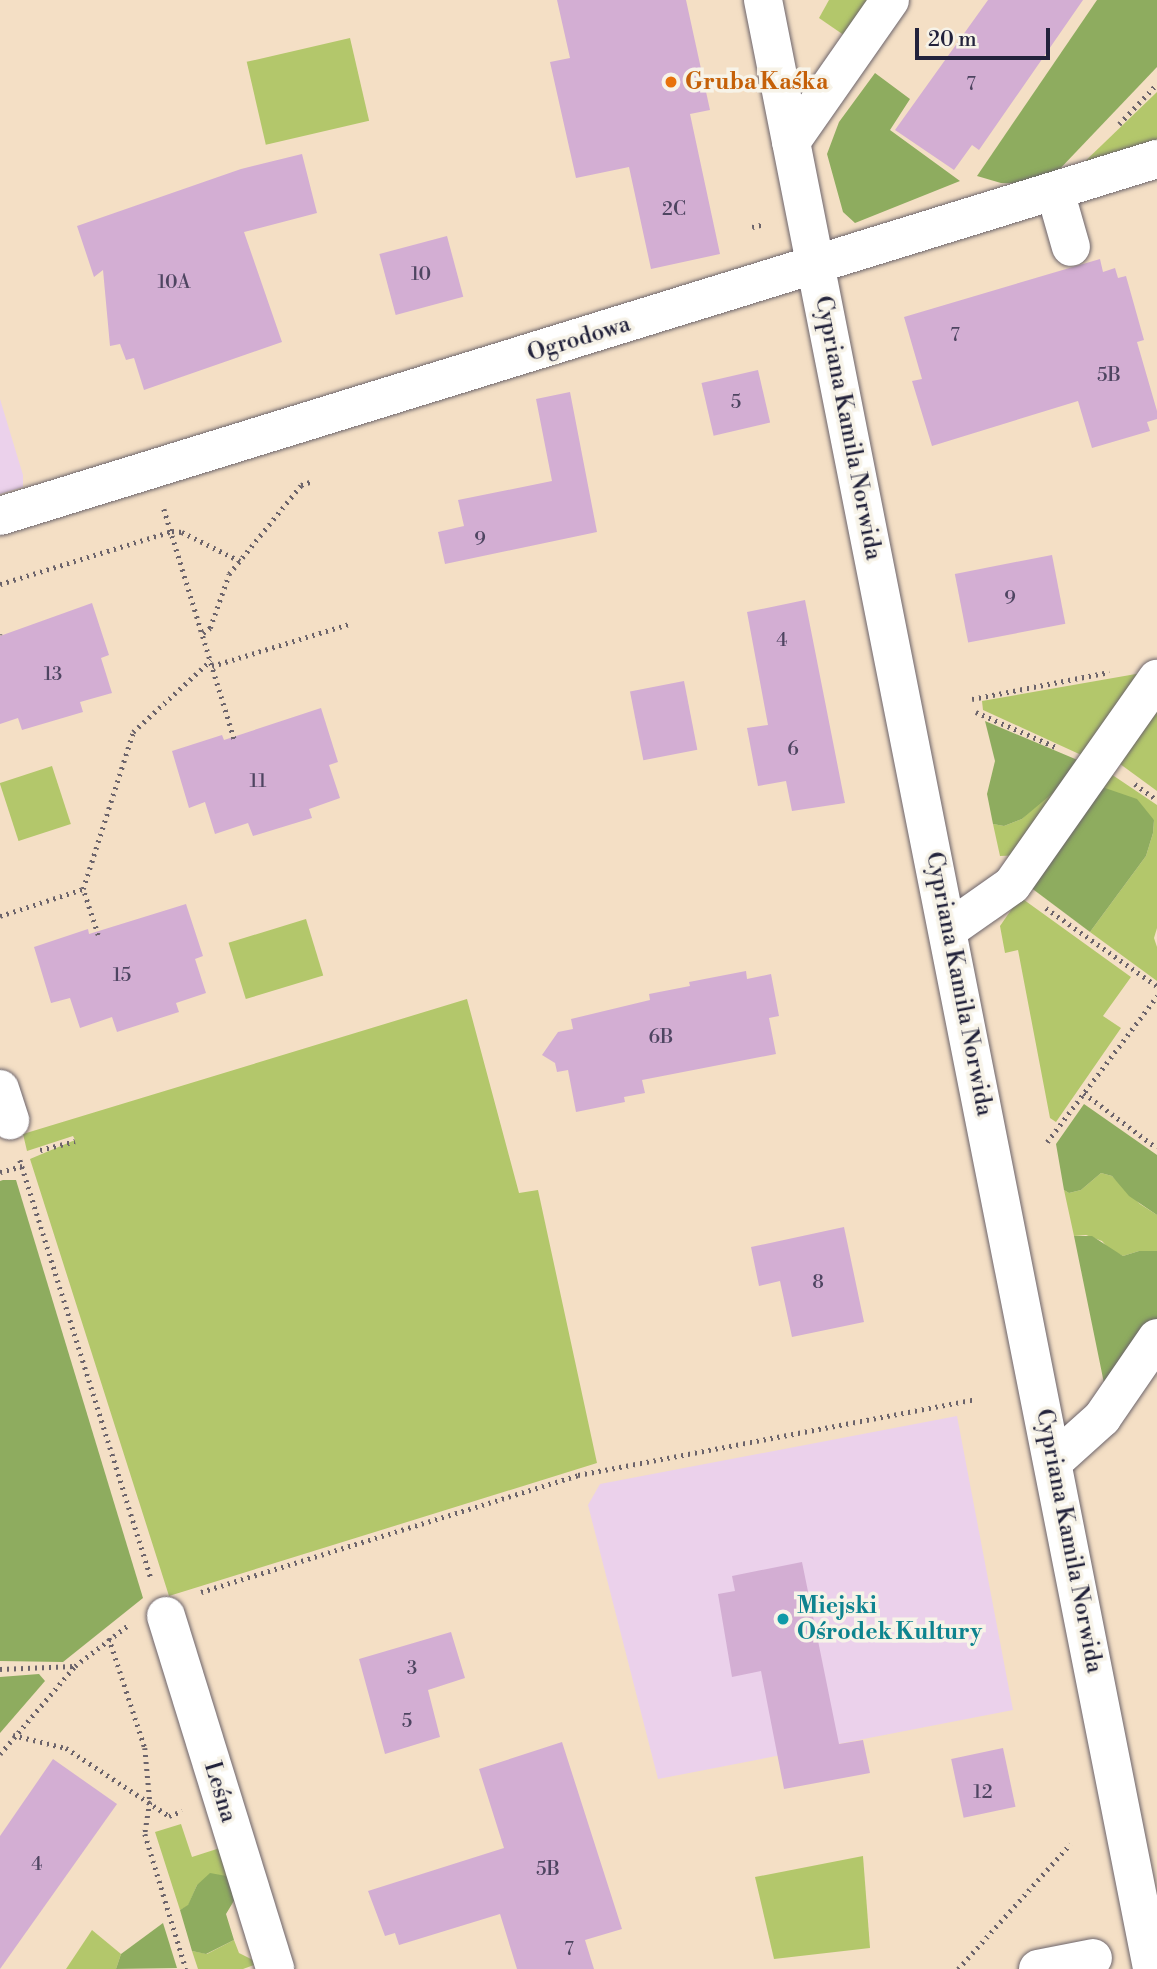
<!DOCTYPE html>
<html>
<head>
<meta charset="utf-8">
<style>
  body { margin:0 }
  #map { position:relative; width:1157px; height:1969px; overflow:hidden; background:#f4dfc5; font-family:"Libre Bodoni",serif }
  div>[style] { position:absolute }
  .built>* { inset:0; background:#ebd1eb }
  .green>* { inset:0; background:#b3c76b; transform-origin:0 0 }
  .forest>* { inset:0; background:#8eac5f }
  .building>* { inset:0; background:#d3aed3; transform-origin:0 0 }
  .path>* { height:4.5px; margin-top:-2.25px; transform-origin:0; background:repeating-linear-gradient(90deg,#6c646b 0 2px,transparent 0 7px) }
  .roads { filter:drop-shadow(0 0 2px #6c646b) drop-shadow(0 0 2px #6c646b) }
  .minor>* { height:38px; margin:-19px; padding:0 19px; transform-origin:19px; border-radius:19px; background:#fff }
  .dots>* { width:19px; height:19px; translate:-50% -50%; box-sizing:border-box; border:4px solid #f7f3e8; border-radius:50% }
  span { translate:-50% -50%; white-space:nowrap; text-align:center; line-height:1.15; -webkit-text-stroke:7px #f7f3e8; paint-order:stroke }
  .number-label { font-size:19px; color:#4e4561 }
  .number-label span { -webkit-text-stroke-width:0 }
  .food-label { font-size:23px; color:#c56008; font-weight:700 }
  .left { translate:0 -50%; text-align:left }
  .street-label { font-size:23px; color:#22223b }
  .culture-label { font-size:23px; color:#0d838f; font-weight:700 }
  .scale { position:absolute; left:915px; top:28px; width:135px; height:32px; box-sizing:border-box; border:4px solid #22223b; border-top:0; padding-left:9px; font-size:21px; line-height:24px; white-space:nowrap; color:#22223b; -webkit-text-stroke:5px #f7f3e8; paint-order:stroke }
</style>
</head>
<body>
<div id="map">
  <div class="built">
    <i style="clip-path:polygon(0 399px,23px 475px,23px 487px,0 494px)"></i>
    <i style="clip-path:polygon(957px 1416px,1013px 1710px,658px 1779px,588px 1505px,600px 1484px)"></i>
  </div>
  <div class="green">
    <i style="clip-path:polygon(829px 0,879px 0,851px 40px,819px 18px)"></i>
    <i style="left:350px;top:38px;width:85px;height:106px;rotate:77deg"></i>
    <i style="clip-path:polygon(1157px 92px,1157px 145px,1077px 169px)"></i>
    <i style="clip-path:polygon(1153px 671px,1090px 759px,983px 710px,982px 701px)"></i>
    <i style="clip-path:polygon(1157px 705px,1157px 791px,1116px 761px)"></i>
    <i style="left:52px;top:766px;width:61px;height:55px;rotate:72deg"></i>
    <i style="clip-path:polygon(1108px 772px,1157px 805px,1157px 928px,1154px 938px,1157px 947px,1157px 981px,1090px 932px,1146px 856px,1153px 833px,1154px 820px,1095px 790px)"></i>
    <i style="clip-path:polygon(1059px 785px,1021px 855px,1000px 856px,993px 824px,1004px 826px,1022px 819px)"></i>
    <i style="clip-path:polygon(1020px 897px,1131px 977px,1103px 1016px,1121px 1028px,1056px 1122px,1050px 1118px,1018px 950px,1005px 953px,1000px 926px)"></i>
    <i style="left:306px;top:919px;width:59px;height:81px;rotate:73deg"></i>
    <i style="clip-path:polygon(467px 999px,519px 1193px,538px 1190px,597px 1463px,169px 1596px,30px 1159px,75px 1140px,73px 1136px,27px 1151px,23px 1134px)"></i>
    <i style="clip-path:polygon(1101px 1173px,1112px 1176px,1140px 1204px,1157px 1215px,1157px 1251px,1139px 1251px,1123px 1256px,1109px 1249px,1102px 1241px,1086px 1235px,1074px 1236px,1064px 1190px,1069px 1193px,1081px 1190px)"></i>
    <i style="clip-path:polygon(181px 1824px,192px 1857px,223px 1847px,232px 1877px,197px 1885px,188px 1906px,180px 1910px,155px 1832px)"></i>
    <i style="clip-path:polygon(863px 1856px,870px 1948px,774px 1959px,755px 1877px)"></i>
    <i style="clip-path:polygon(92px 1930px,121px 1954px,116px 1969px,66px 1969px)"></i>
    <i style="clip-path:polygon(234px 1940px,239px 1953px,259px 1963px,243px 1969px,198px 1969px,192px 1951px,207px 1954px)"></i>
  </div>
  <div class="forest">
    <i style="clip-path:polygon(1097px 0,1157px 0,1157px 67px,1055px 174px,1032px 184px,1001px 183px,977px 176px)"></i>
    <i style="clip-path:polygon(875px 73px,910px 99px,890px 130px,960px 181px,855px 223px,843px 212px,827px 154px,839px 122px)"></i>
    <i style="clip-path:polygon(985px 721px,1087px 764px,1022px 819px,1004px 826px,993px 824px,987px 794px,995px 761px)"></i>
    <i style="clip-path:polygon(1105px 788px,1137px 799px,1154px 820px,1153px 833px,1146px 856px,1090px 932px,1026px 884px,1095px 790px)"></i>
    <i style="clip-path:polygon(1084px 1104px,1157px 1155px,1157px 1215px,1129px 1196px,1112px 1176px,1101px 1173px,1081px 1190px,1069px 1193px,1064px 1190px,1056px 1144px)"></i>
    <i style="clip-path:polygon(3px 1180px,16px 1180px,143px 1598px,63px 1662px,0 1661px,0 1181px)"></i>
    <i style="clip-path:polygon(1074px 1236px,1092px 1236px,1123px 1256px,1139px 1251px,1157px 1251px,1157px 1319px,1106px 1393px)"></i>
    <i style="clip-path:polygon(39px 1674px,45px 1681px,0 1733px,0 1677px)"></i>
    <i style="clip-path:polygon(210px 1873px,232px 1877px,238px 1894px,226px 1914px,234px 1940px,206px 1954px,192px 1951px,180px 1910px,188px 1905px,197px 1885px)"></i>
    <i style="clip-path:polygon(163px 1923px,177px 1968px,116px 1969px,121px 1954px)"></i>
  </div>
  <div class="building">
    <i style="clip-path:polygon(557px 0,686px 0,710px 110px,690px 114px,720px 254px,651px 269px,629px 167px,576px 178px,550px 62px,570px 58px)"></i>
    <i style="clip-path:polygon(988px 0,1083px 0,979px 150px,972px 145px,954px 170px,895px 130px)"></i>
    <i style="clip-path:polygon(302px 154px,317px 213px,244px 232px,282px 342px,144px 390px,134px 358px,126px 360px,120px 344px,110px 346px,103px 270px,94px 277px,77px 226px,241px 169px)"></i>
    <i style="left:447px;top:236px;width:63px;height:70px;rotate:75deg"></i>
    <i style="clip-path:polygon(1100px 259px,1103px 272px,1115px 268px,1118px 278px,1126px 276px,1144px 340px,1137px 342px,1157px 411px,1157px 419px,1147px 422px,1150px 431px,1092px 448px,1078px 401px,932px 446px,912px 381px,922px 379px,904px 317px)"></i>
    <i style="left:758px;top:370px;width:54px;height:58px;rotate:77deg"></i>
    <i style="clip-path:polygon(570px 392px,597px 532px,445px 564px,438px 532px,464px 526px,458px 500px,552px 481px,536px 399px)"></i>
    <i style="left:1052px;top:555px;width:70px;height:99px;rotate:79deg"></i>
    <i style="clip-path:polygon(805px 600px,845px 803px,792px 811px,786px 781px,758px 786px,747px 728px,768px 725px,747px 612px)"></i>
    <i style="clip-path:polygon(92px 603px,109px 655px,101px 658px,112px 693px,80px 702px,83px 712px,22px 730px,18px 718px,0 724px,0 636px)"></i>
    <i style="left:684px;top:681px;width:70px;height:55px;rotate:79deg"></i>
    <i style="clip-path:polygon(321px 708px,338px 762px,329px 765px,340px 798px,309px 809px,312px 818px,253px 836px,248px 823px,215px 834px,205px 802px,189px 808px,172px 751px,222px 735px,224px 740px)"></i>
    <i style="clip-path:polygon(186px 904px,203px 956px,195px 959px,206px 993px,176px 1003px,179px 1012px,117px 1032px,112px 1017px,80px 1028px,70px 998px,51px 1003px,34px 947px,88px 929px,89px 934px)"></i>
    <i style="clip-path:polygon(746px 971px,747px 979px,771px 974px,779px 1016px,769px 1018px,776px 1054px,642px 1080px,645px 1093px,624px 1097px,625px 1102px,576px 1112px,568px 1070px,557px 1072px,555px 1063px,542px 1055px,558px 1032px,573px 1029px,571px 1019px,650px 1000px,649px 994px,690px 986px,689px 982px)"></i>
    <i style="clip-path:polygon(844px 1227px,864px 1322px,792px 1337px,780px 1281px,759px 1286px,751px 1247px)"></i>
    <i style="clip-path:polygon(802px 1562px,839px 1744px,863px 1740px,870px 1773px,784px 1789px,761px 1671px,732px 1677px,718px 1594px,735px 1591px,732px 1576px)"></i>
    <i style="clip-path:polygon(451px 1632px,465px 1678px,428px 1690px,440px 1737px,385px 1754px,359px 1659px)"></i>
    <i style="clip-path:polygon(562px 1742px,622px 1929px,585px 1940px,594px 1969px,517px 1969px,500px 1914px,399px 1945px,395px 1933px,385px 1936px,368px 1891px,504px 1848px,479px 1769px)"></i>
    <i style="left:1003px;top:1748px;width:60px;height:53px;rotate:78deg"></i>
    <i style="clip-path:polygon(53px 1759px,117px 1804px,0 1969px,0 1836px)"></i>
  </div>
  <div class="path">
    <i style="left:1119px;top:124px;width:55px;rotate:-46.5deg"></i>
    <i style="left:752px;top:227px;width:13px;rotate:-13deg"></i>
    <i style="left:164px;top:509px;width:243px;rotate:73deg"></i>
    <i style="left:0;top:584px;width:180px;rotate:-17.1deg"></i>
    <i style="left:172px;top:531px;width:10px;rotate:6deg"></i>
    <i style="left:182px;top:532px;width:65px;rotate:26.6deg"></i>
    <i style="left:203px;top:633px;width:9px;rotate:-36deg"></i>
    <i style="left:210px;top:628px;width:57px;rotate:-70.6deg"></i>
    <i style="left:229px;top:574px;width:114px;rotate:-51deg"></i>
    <i style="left:301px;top:485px;width:13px;rotate:-18deg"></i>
    <i style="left:0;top:634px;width:1px;rotate:90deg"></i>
    <i style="left:212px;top:666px;width:143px;rotate:-17deg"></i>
    <i style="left:972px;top:699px;width:140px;rotate:-11.1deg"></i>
    <i style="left:976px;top:712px;width:90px;rotate:23.7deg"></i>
    <i style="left:1135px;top:784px;width:27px;rotate:36deg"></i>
    <i style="left:1046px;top:908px;width:136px;rotate:35.1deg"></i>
    <i style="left:0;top:916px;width:87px;rotate:-18deg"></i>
    <i style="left:98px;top:935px;width:48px;rotate:-108.1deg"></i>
    <i style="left:83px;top:889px;width:165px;rotate:-72.3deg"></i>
    <i style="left:133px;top:732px;width:106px;rotate:-42.7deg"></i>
    <i style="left:1084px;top:1093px;width:91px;rotate:37deg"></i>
    <i style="left:1047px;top:1142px;width:183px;rotate:-53deg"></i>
    <i style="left:40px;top:1150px;width:36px;rotate:-14deg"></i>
    <i style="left:20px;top:1160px;width:439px;rotate:72.6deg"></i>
    <i style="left:0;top:1172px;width:23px;rotate:-15deg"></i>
    <i style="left:201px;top:1592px;width:395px;rotate:-17.2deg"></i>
    <i style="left:578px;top:1475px;width:405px;rotate:-10.8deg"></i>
    <i style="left:109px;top:1638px;width:116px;rotate:71.9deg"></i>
    <i style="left:145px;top:1748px;width:54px;rotate:84.7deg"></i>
    <i style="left:150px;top:1802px;width:32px;rotate:99deg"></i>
    <i style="left:145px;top:1834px;width:141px;rotate:73.1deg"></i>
    <i style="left:0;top:1669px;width:75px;rotate:-2.3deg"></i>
    <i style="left:13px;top:1735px;width:55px;rotate:13.8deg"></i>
    <i style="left:66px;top:1748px;width:123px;rotate:33.4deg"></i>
    <i style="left:169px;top:1816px;width:14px;rotate:-21deg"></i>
    <i style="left:0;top:1754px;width:116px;rotate:-49.6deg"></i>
    <i style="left:75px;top:1666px;width:66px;rotate:-37.6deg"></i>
    <i style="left:958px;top:1969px;width:168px;rotate:-48.1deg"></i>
  </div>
  <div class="roads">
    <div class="minor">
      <i style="left:763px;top:0;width:2007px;rotate:78.82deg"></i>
      <i style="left:791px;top:142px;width:173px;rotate:-55.1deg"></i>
      <i style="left:1055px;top:191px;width:58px;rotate:74.1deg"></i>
      <i style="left:0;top:516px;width:1211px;rotate:-17.15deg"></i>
      <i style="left:948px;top:930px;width:78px;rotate:-35.1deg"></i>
      <i style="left:1012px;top:885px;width:252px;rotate:-54.9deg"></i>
      <i style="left:0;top:1089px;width:33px;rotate:72deg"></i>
      <i style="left:1053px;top:1462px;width:66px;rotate:-41.9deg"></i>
      <i style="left:1102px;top:1418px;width:97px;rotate:-55.5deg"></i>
      <i style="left:166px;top:1616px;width:369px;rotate:72.8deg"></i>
      <i style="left:1038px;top:1969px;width:56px;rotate:-11.3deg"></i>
    </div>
  </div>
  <div class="dots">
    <i style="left:671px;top:82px;background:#e8710a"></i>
    <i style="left:783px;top:1619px;background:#0f9aa8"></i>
  </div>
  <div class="number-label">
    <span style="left:971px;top:85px">7</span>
    <span style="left:674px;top:210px">2C</span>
    <span style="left:421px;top:275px">10</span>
    <span style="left:174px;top:283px">10A</span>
    <span style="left:955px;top:336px">7</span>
    <span style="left:1109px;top:376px">5B</span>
    <span style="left:736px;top:403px">5</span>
    <span style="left:480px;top:540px">9</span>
    <span style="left:1010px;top:599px">9</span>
    <span style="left:782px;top:641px">4</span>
    <span style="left:53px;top:675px">13</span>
    <span style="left:793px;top:750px">6</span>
    <span style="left:258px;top:782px">11</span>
    <span style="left:122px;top:976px">15</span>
    <span style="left:661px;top:1038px">6B</span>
    <span style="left:818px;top:1283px">8</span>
    <span style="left:412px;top:1669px">3</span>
    <span style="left:407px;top:1722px">5</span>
    <span style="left:983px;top:1793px">12</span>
    <span style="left:37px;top:1865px">4</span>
    <span style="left:548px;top:1870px">5B</span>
    <span style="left:569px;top:1950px">7</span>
  </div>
  <div class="food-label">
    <span class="left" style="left:685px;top:82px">Gruba Kaśka</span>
  </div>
  <div class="street-label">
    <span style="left:579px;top:339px;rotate:-17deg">Ogrodowa</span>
    <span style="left:848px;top:428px;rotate:79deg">Cypriana Kamila Norwida</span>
    <span style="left:959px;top:984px;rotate:79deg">Cypriana Kamila Norwida</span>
    <span style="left:1069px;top:1541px;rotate:79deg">Cypriana Kamila Norwida</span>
    <span style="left:220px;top:1792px;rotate:73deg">Leśna</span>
  </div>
  <div class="culture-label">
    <span class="left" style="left:797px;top:1619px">Miejski<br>Ośrodek Kultury</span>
  </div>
  <div class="scale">20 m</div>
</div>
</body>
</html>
